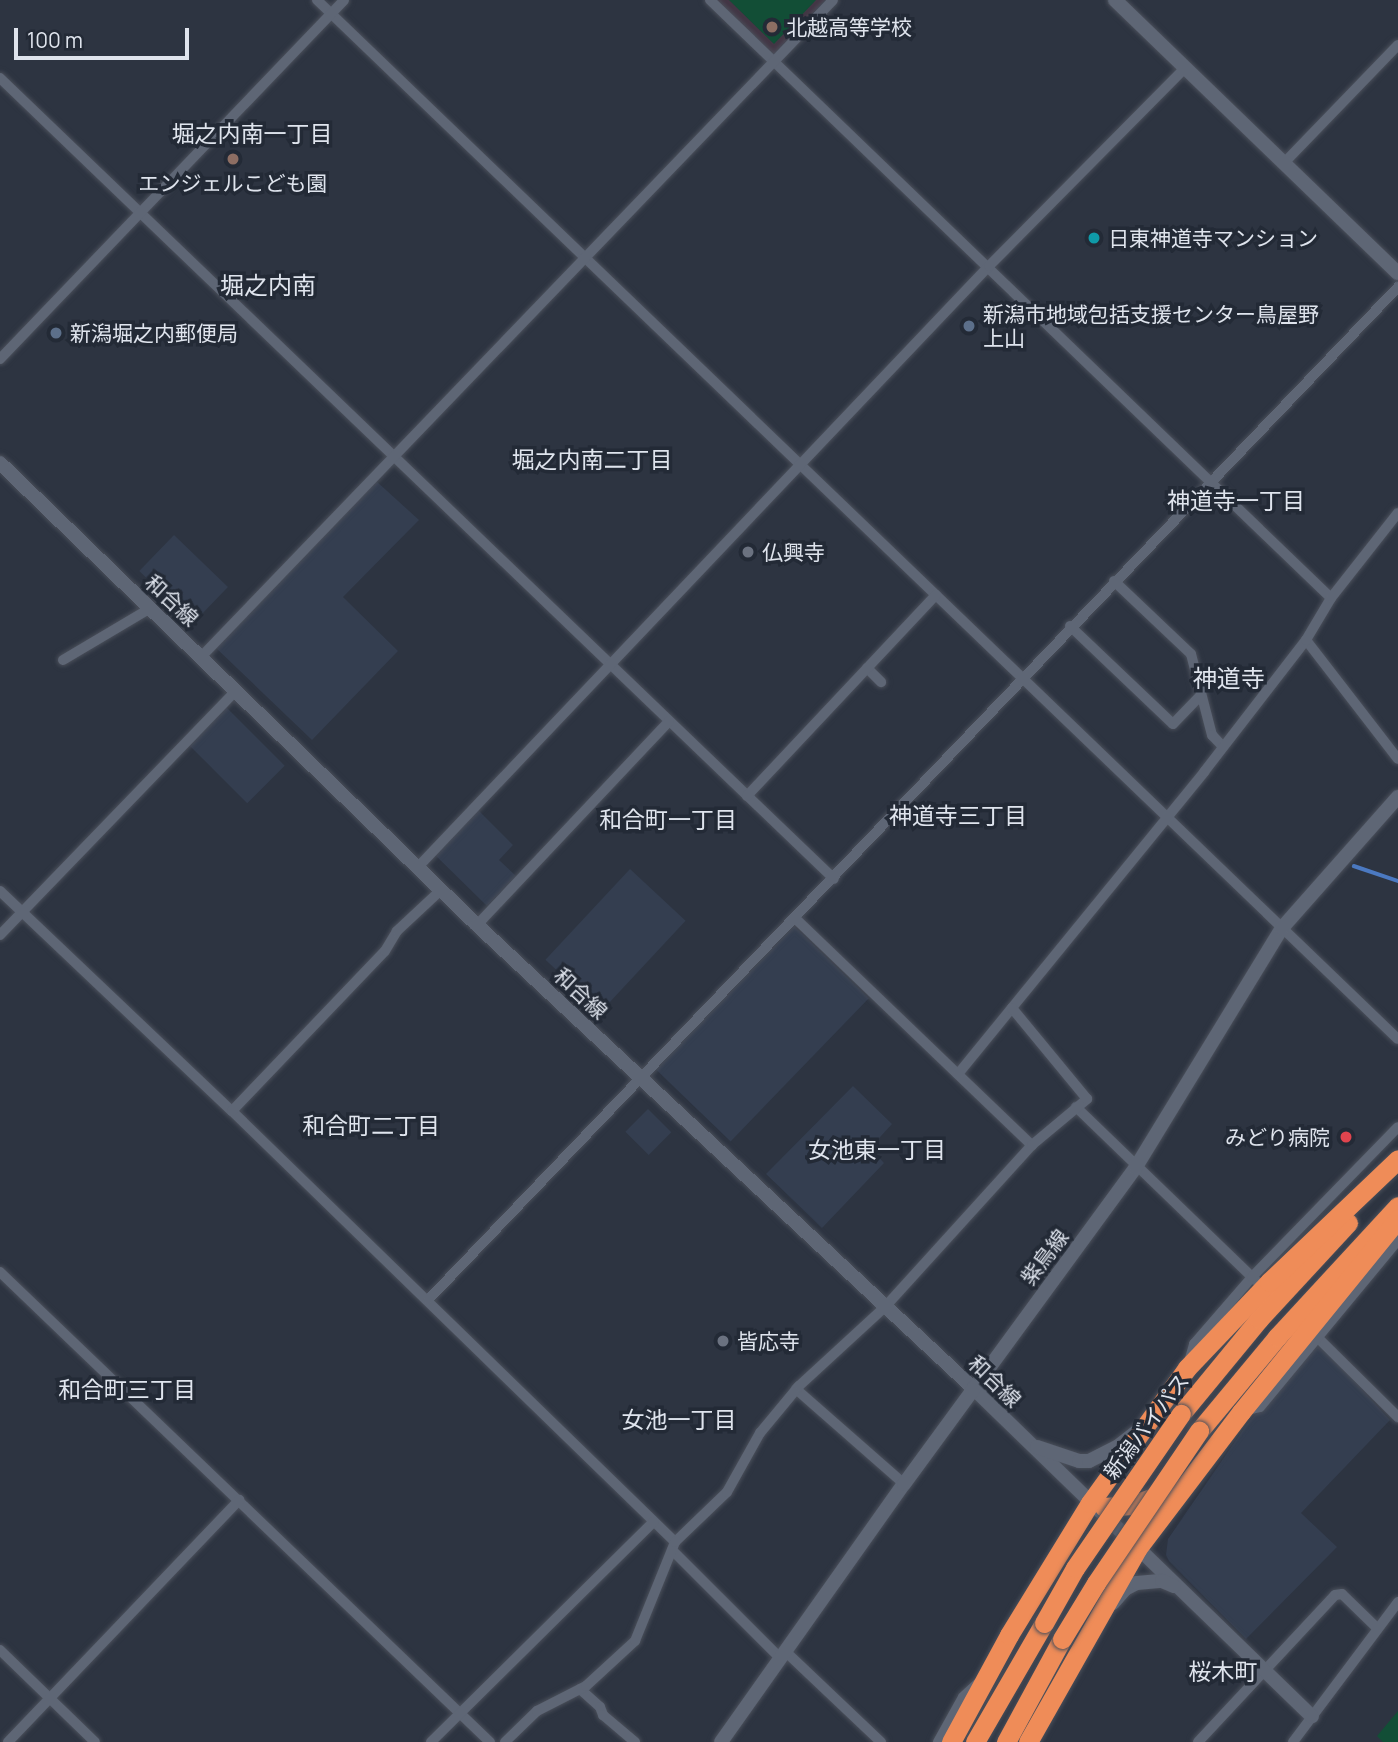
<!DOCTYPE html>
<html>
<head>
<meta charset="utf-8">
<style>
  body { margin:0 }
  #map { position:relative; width:1398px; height:1742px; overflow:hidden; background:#2d3441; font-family:Manrope,"Noto Sans JP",sans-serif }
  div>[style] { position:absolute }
  .built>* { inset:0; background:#343e50; transform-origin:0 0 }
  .education>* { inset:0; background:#433645 }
  .green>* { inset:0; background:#124e36 }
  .stream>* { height:3.5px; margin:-1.75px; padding:0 1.75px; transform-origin:1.75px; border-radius:1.75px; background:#4b79c1 }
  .roads { filter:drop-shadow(0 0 2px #4a4f5a) drop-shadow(0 0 2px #4a4f5a) }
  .street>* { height:10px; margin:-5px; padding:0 5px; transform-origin:5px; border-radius:5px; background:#5e6675 }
  .secondary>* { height:14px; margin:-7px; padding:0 7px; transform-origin:7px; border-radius:7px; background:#5e6675 }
  .highway>* { height:19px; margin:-9.5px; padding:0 9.5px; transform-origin:9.5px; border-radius:9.5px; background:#ef8c58 }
  .bridges { filter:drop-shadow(0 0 2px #4a4f5a) drop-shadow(0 0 2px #4a4f5a) }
  .highway-bridge>* { height:19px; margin:-9.5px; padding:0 9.5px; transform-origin:9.5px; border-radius:9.5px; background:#ef8c58 }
  .dots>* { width:19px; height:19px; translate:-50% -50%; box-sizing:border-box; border:4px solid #232a36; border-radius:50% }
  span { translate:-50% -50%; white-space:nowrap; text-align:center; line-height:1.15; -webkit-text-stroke:7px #232a36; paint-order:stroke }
  .poi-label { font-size:21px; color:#dfe4ed }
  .left { translate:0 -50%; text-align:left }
  .right { translate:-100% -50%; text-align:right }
  .street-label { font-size:21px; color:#dfe4ed }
  .neighbourhood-label { font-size:23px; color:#dfe4ed }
  .quarter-label { font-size:24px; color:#dfe4ed }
  .scale { position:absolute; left:14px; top:28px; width:175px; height:32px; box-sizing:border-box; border:4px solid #dfe4ed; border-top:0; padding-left:9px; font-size:21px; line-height:24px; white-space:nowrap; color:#dfe4ed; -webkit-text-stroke:5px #232a36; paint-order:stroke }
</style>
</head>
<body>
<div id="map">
  <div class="built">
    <i style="clip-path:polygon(375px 480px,419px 520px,343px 597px,398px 651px,312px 740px,216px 648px)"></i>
    <i style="left:174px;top:535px;width:75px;height:50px;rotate:44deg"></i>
    <i style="left:226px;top:707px;width:83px;height:53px;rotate:45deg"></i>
    <i style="clip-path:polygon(478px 810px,513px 845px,499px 860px,516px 876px,487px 906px,434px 854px)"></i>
    <i style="left:630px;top:869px;width:76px;height:124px;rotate:43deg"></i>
    <i style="left:794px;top:926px;width:104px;height:199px;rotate:44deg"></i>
    <i style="clip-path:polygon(853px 1086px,892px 1124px,870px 1148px,884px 1163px,822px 1228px,766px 1174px)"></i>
    <i style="left:648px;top:1109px;width:33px;height:32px;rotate:45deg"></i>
    <i style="clip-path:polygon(1318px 1342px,1390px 1420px,1301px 1513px,1337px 1547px,1246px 1639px,1169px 1561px,1166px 1555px,1168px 1539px,1247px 1424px)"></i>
  </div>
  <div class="education">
    <i style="clip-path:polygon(717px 0,825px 0,773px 55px)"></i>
  </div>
  <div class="green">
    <i style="clip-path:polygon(729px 0,816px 0,774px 44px)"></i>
    <i style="clip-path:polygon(1398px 1711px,1398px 1742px,1383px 1742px,1377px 1736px)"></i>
  </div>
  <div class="stream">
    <i style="left:1354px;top:866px;width:46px;rotate:18.8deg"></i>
  </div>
  <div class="roads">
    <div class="street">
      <i style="left:317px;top:0;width:1499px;rotate:43.87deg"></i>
      <i style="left:710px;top:0;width:862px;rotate:43.92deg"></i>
      <i style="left:0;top:78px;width:1156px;rotate:43.84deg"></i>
      <i style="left:1284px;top:163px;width:164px;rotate:-46deg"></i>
      <i style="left:0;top:359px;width:497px;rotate:-46.2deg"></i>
      <i style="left:1114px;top:581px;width:106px;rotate:43.5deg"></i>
      <i style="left:1191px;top:654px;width:84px;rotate:75.5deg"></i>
      <i style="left:1212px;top:735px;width:16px;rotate:47deg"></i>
      <i style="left:1070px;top:626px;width:142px;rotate:43.6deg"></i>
      <i style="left:1173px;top:724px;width:40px;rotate:-46deg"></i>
      <i style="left:1306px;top:640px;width:150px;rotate:52.3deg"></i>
      <i style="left:202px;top:656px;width:910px;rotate:-46.11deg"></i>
      <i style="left:63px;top:660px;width:100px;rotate:-30.7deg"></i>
      <i style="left:867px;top:668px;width:20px;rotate:45deg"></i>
      <i style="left:747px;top:796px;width:276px;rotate:-46.8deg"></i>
      <i style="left:418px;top:867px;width:829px;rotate:-46.47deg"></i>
      <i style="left:989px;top:266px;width:279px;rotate:-45.3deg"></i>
      <i style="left:0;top:891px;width:320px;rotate:43.5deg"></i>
      <i style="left:232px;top:1111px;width:618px;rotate:44.21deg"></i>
      <i style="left:796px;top:919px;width:327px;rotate:43.8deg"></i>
      <i style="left:477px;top:925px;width:280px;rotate:-46.7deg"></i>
      <i style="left:0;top:935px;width:339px;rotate:-46deg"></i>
      <i style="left:958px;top:1074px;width:390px;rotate:-50.8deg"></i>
      <i style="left:1204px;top:772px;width:167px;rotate:-52.3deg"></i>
      <i style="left:1306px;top:640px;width:49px;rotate:-59.2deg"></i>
      <i style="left:1331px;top:598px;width:108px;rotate:-51.8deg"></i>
      <i style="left:1076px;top:1107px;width:250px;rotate:44deg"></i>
      <i style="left:232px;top:1111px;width:221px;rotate:-46.3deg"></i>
      <i style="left:385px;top:951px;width:23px;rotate:-59deg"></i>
      <i style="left:397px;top:931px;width:60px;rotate:-43deg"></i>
      <i style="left:0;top:1272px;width:679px;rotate:43.81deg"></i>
      <i style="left:428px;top:1300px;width:1403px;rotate:-46.24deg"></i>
      <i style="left:1313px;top:1333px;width:120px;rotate:44.7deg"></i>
      <i style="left:1189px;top:1362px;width:19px;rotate:-74deg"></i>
      <i style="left:1194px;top:1344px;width:89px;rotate:-49.1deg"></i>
      <i style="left:1252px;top:1277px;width:209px;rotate:-45.8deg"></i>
      <i style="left:796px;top:1389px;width:144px;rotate:41.3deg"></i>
      <i style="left:1243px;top:1411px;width:17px;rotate:-13deg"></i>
      <i style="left:1260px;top:1407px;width:217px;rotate:-50.4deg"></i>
      <i style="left:672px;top:1550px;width:154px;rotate:45deg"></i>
      <i style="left:0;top:1650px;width:132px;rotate:44.1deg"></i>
      <i style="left:786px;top:1652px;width:131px;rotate:43.5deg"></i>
      <i style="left:580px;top:1689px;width:27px;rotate:42deg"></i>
      <i style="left:600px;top:1707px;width:9px;rotate:69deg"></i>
      <i style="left:603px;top:1715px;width:42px;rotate:40.2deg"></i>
      <i style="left:8px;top:1742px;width:335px;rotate:-46.3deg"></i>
      <i style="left:431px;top:1742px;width:313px;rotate:-44.7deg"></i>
      <i style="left:505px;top:1742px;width:45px;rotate:-44.1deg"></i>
      <i style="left:537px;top:1711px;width:55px;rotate:-27deg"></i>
      <i style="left:586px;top:1686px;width:67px;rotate:-42.6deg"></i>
      <i style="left:635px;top:1641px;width:107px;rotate:-68deg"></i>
      <i style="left:675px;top:1542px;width:72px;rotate:-43.9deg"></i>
      <i style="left:727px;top:1492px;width:68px;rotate:-60.8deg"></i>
      <i style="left:760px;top:1433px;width:61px;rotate:-50.3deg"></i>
      <i style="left:799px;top:1386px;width:117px;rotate:-42.6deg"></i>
      <i style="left:885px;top:1307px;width:219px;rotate:-47.8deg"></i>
      <i style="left:1032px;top:1145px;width:72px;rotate:-39.9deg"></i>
      <i style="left:1087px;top:1099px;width:118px;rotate:-129.5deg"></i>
      <i style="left:938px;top:1742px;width:51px;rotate:-60.9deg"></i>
      <i style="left:963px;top:1697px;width:19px;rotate:-43deg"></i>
      <i style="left:1198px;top:1742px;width:201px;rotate:-47deg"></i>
      <i style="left:1335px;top:1595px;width:7px;rotate:-8deg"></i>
      <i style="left:1342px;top:1594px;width:49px;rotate:44.2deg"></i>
      <i style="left:1293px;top:1742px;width:175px;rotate:-53.1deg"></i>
    </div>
    <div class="secondary">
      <i style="left:1115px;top:0;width:393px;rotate:44deg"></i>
      <i style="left:0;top:463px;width:664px;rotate:44.08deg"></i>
      <i style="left:477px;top:925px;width:679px;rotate:43.03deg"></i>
      <i style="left:973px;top:1388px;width:472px;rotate:44.1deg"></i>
      <i style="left:1037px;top:1447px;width:44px;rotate:18.4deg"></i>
      <i style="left:1079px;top:1461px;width:10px"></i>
      <i style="left:1089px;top:1461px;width:31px;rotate:-27deg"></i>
      <i style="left:1117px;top:1447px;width:24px;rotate:-38deg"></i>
      <i style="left:1113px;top:1603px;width:18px;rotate:-49deg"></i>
      <i style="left:1125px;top:1589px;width:13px;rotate:-27deg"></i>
      <i style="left:1137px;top:1583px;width:25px;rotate:-5deg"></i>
      <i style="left:1162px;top:1581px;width:13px;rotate:23deg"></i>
      <i style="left:721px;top:1742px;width:316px;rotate:-54.7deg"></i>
      <i style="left:904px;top:1484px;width:393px;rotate:-53.8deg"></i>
      <i style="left:1136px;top:1167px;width:280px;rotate:-58.6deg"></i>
      <i style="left:1282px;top:928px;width:175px;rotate:-48.5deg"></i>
    </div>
    <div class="highway">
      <i style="left:1181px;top:1414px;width:123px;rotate:-50.6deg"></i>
      <i style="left:1259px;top:1319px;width:131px;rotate:-47.2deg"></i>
      <i style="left:1199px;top:1431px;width:122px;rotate:-50.3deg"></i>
      <i style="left:1277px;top:1337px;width:178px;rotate:-47.3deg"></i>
      <i style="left:1104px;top:1507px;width:28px;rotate:-4deg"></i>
      <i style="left:1132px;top:1505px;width:33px;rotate:-20deg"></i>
      <i style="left:951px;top:1742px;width:122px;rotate:-61.5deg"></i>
      <i style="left:1009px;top:1635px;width:155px;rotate:-58.5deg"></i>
      <i style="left:1090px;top:1503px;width:166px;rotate:-54.3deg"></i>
      <i style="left:1187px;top:1368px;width:119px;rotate:-46.4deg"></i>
      <i style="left:1269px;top:1282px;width:178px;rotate:-43.6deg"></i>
      <i style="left:975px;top:1742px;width:138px;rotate:-59.9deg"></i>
      <i style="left:1006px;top:1742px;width:117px;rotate:-61.5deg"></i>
      <i style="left:1028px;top:1742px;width:222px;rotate:-60.5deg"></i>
      <i style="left:1137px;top:1549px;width:172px;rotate:-52.8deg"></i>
      <i style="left:1241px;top:1412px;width:249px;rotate:-50.9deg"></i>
    </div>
  </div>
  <div class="bridges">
    <div class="highway-bridge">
      <i style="left:1044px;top:1623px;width:63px;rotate:-60.6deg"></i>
      <i style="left:1075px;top:1568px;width:187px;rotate:-55.5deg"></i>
      <i style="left:1062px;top:1639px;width:66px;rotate:-58.7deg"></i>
      <i style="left:1096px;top:1583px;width:184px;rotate:-55.9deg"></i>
    </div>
  </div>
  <div class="dots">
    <i style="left:772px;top:27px;background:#8d6e63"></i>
    <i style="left:233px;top:159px;background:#8d6e63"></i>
    <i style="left:1094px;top:238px;background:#0f9aa8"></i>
    <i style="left:969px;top:326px;background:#5c6f8a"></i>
    <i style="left:56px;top:333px;background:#5c6f8a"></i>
    <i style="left:748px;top:552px;background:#6b7280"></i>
    <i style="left:1346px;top:1137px;background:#e0444e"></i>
    <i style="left:723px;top:1341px;background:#6b7280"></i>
  </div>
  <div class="poi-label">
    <span class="left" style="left:786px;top:27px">北越高等学校</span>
    <span style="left:233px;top:183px">エンジェルこども園</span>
    <span class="left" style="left:1108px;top:238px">日東神道寺マンション</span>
    <span class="left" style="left:983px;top:326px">新潟市地域包括支援センター鳥屋野<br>上山</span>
    <span class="left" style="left:70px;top:333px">新潟堀之内郵便局</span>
    <span class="left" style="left:762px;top:552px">仏興寺</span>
    <span class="right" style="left:1330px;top:1137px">みどり病院</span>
    <span class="left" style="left:737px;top:1341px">皆応寺</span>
  </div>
  <div class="street-label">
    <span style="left:172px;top:600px;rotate:43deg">和合線</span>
    <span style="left:581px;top:993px;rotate:43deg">和合線</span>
    <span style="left:1044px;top:1257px;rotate:-53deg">紫鳥線</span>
    <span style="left:995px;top:1381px;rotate:44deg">和合線</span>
    <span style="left:1146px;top:1426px;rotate:-53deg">新潟バイパス</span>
  </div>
  <div class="neighbourhood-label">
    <span style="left:252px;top:133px">堀之内南一丁目</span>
    <span style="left:592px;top:459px">堀之内南二丁目</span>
    <span style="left:1236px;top:500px">神道寺一丁目</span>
    <span style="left:958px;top:815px">神道寺三丁目</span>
    <span style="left:668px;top:819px">和合町一丁目</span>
    <span style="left:371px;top:1125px">和合町二丁目</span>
    <span style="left:877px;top:1149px">女池東一丁目</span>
    <span style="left:127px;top:1389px">和合町三丁目</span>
    <span style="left:679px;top:1419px">女池一丁目</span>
    <span style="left:1223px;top:1671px">桜木町</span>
  </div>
  <div class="quarter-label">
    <span style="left:268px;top:285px">堀之内南</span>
    <span style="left:1229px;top:678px">神道寺</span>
  </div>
  <div class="scale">100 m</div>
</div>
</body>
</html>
